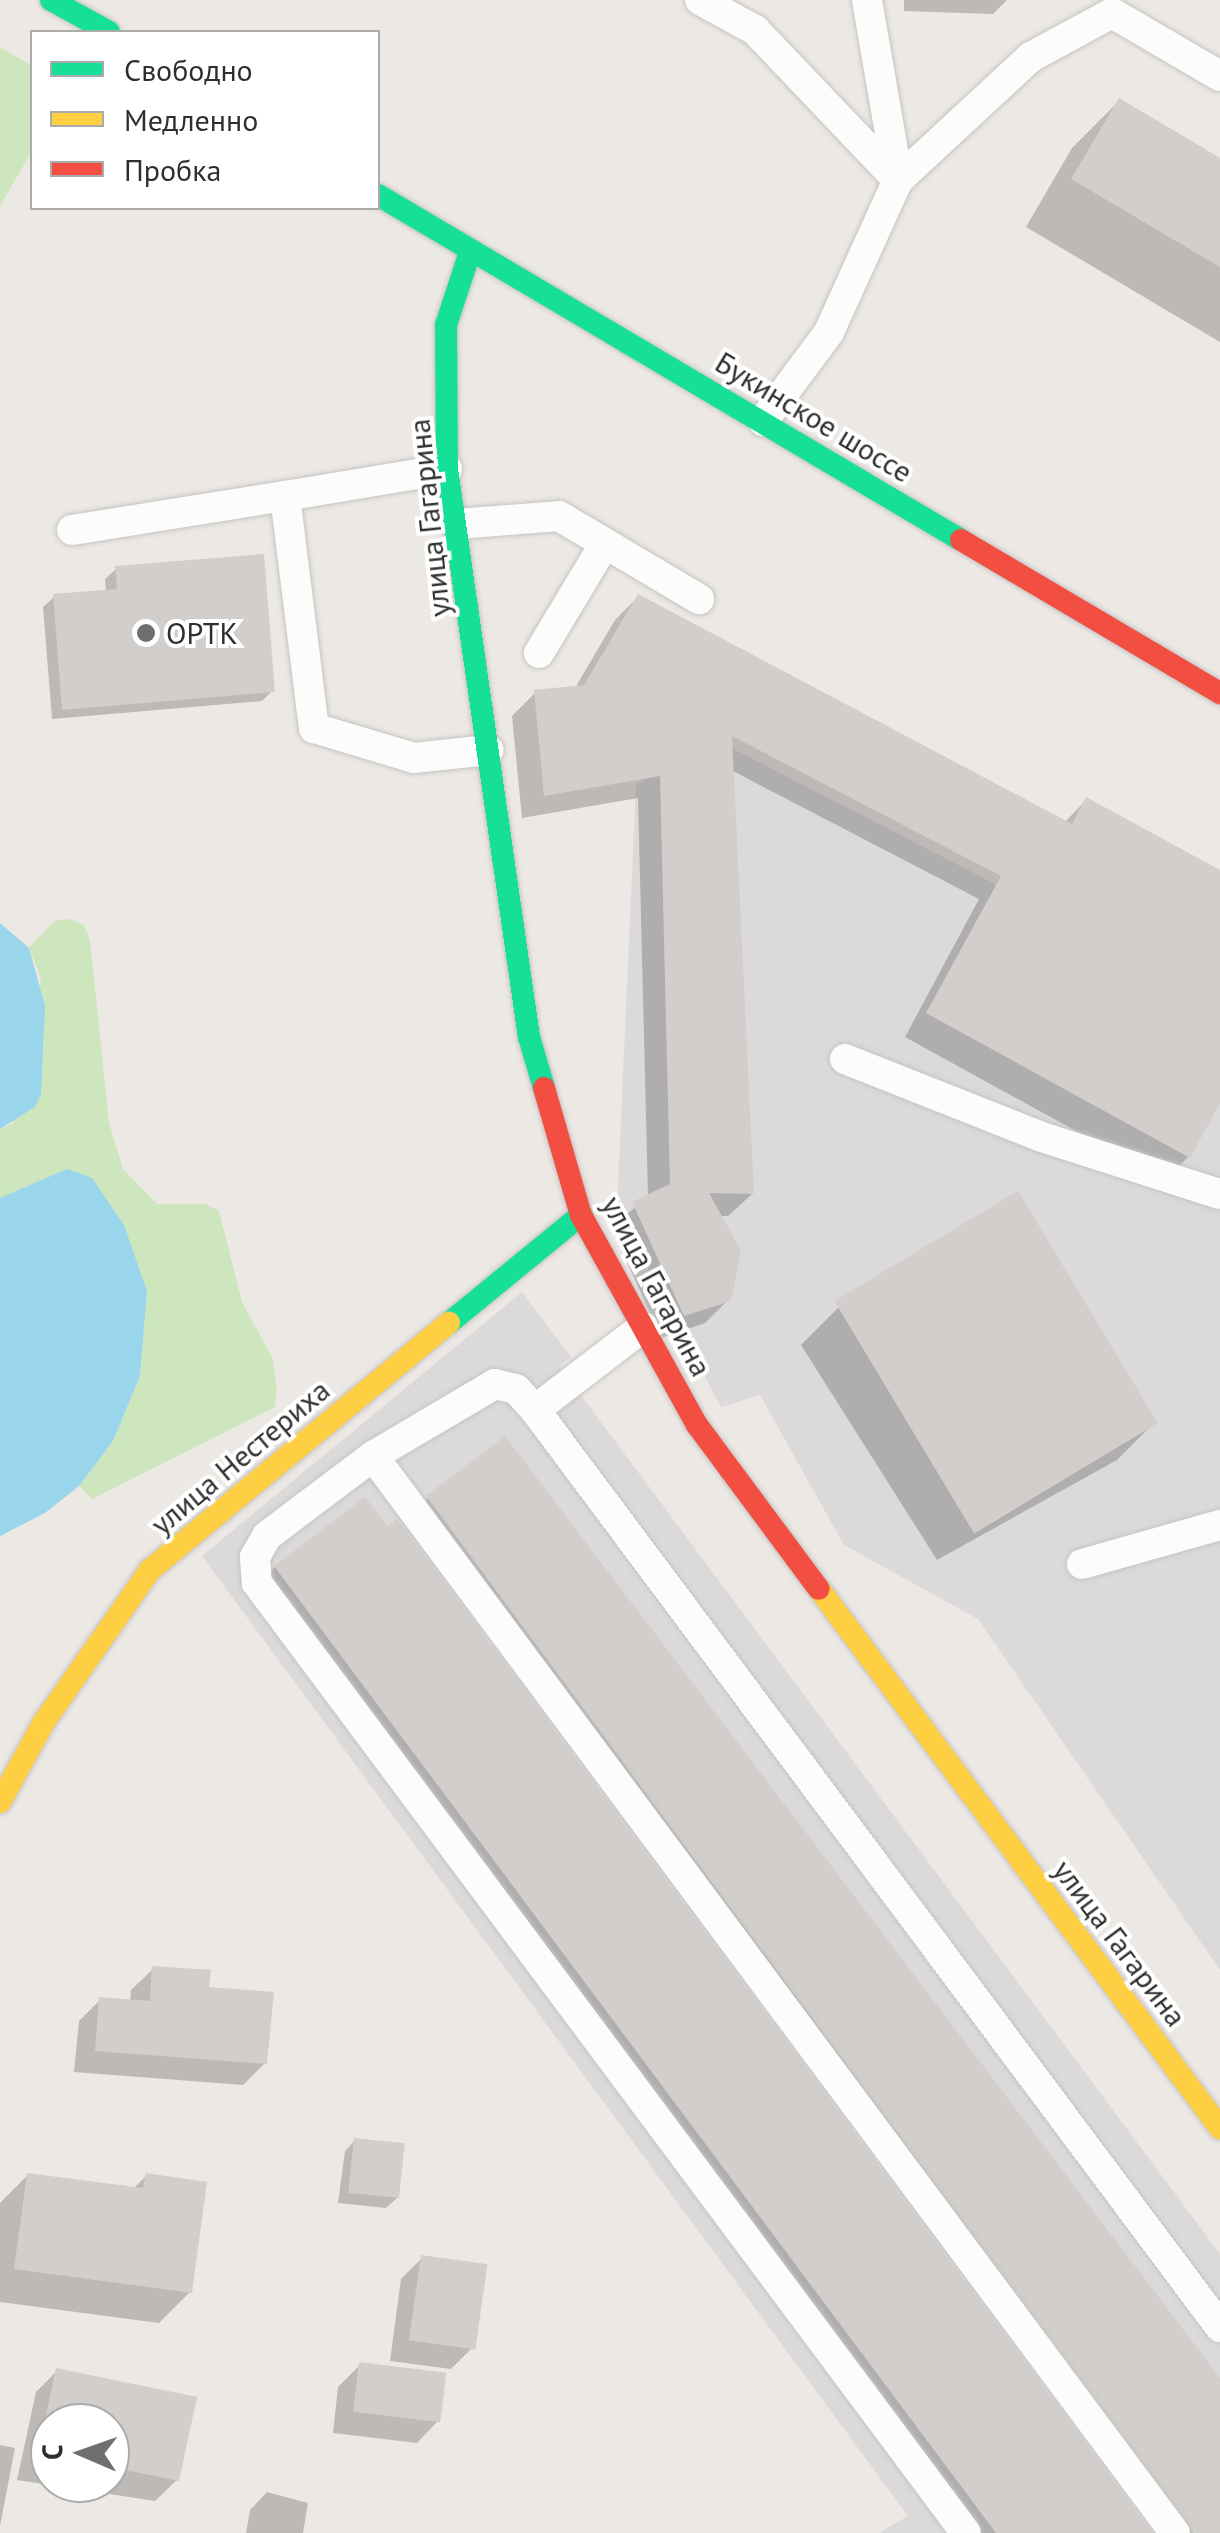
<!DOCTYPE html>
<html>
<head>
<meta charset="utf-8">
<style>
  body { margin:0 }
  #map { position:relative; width:1220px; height:2533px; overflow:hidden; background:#ece8e4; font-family:"PT Sans",sans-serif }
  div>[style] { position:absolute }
  .industrial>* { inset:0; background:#dcd9db }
  .green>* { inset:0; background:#cee6be }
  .water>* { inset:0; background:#99d6ec }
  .shadow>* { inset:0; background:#0003 }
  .building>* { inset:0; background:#d1cecb; transform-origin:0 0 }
  .roads { filter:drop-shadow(0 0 2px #c5c4c5) drop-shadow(0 0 2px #c5c4c5) }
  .lane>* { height:30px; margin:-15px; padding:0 15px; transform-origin:15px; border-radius:15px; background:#fcfcfb }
  .fast>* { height:22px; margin:-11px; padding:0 11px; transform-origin:11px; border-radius:11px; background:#16e098 }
  .slow>* { height:22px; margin:-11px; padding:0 11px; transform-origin:11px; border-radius:11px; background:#ffcf43 }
  .jam>* { height:22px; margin:-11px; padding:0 11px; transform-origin:11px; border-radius:11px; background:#f24e42 }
  .dots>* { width:28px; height:28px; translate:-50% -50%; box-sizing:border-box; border:5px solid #fff; border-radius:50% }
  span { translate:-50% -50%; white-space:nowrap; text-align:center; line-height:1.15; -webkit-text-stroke:8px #fff; paint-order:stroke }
  .street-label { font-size:30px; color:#2e2e2e }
  .poi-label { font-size:30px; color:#2e2e2e }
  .left { translate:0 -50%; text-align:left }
  .legend { position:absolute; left:30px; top:30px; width:350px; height:180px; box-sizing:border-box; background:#fff; border:2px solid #ababab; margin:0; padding:12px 18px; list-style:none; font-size:30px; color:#2e2e2e }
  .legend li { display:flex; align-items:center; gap:20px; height:50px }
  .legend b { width:50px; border:2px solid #ababab }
  .north { position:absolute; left:30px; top:2403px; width:100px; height:100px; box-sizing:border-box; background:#fff; border:2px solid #ababab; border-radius:50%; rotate:272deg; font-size:28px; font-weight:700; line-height:40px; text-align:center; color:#2e2e2e }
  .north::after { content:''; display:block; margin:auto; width:35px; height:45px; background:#706f6e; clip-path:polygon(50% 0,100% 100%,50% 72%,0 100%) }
</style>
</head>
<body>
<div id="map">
  <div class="industrial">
    <i style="clip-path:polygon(722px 743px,1220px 1000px,1220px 1970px,978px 1619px,844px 1545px,760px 1395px,721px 1407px,617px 1210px,636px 784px)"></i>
    <i style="clip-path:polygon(522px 1292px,571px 1357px,559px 1366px,571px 1382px,1220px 2254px,1220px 2533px,879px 2533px,908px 2516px,202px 1556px)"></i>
  </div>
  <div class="green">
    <i style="clip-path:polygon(0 47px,32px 66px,32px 151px,0 206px)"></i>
    <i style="clip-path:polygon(70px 919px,84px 925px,90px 940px,109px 1123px,123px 1169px,157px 1204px,206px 1204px,219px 1211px,242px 1302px,272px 1357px,277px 1389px,275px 1407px,92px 1499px,79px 1486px,113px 1441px,140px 1376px,147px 1291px,12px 1195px,0 1198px,0 1129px,12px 1124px,41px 978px,29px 948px,54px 921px)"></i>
  </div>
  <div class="water">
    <i style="clip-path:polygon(0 923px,29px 948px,45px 1006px,41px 1094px,35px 1107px,0 1129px)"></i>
    <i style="clip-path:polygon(67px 1169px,92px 1178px,124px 1225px,147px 1291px,140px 1376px,113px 1441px,79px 1486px,45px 1513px,0 1536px,0 1198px)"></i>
  </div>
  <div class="shadow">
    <i style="clip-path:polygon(904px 0,1007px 0,993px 14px,904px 11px)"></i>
    <i style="clip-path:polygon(1119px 101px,1220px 160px,1220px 342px,1026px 227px,1072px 148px)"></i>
    <i style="clip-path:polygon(116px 569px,272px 691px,262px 701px,52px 719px,43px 607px,54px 597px,106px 592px,105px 579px)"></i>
    <i style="clip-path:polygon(638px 597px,1064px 823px,1086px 800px,1220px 873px,1220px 1098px,1188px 1157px,1165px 1180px,905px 1037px,979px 899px,731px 770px,752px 1194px,728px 1216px,719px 1216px,728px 1300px,705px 1323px,661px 1338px,611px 1227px,648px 1197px,638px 798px,522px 818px,512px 716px,535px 693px,575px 688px,615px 620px)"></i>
    <i style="clip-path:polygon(839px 1307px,1155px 1422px,1117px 1460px,937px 1560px,801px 1345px)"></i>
    <i style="clip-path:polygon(428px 1498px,1220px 2382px,1220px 2533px,1171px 2533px,412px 1514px)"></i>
    <i style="clip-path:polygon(276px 1566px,1148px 2533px,970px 2533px,260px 1582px)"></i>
    <i style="clip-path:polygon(153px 1969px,265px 2063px,243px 2085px,74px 2072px,79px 2021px,100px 2000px,130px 2002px,131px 1990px)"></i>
    <i style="clip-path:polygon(355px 2140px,397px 2198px,386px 2208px,338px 2203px,345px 2151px)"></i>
    <i style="clip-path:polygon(28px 2175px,133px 2189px,146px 2176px,190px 2292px,159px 2323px,0 2302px,0 2203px)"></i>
    <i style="clip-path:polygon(422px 2258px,473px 2347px,451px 2369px,390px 2361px,401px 2279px)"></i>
    <i style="clip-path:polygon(360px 2365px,438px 2421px,417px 2443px,333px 2433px,338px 2387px)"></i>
    <i style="clip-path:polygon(evenodd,57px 2371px,177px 2480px,155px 2501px,17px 2480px,36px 2392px,57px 2371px,50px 2423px,110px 2423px,110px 2483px,50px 2483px,50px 2423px)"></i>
    <i style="clip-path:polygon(0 2445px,15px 2448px,0 2526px)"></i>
    <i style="clip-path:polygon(267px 2492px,308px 2503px,303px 2533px,246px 2533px,250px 2510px)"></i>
  </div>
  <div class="building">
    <i style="clip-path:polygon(1119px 98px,1220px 158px,1220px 267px,1071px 179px)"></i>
    <i style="clip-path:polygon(264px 554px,275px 692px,62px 710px,53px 594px,117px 589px,115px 566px)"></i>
    <i style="clip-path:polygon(638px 594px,1072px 824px,1086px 797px,1220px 870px,1220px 1103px,1190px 1158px,926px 1013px,1001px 876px,732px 736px,754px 1194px,709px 1193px,741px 1251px,731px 1301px,684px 1316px,632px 1202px,670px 1184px,660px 776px,544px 796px,534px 690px,584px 685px)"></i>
    <i style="left:1018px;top:1191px;width:271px;height:214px;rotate:59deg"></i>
    <i style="clip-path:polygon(505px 1436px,1220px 2378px,1220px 2533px,1193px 2533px,426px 1496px)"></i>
    <i style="clip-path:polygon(365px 1497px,387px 1526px,397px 1519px,1152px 2533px,996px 2533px,274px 1566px)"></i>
    <i style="clip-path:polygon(152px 1966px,211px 1970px,209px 1987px,274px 1992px,267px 2064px,95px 2051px,99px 1997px,150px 2001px)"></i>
    <i style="left:354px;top:2138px;width:51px;height:55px;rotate:6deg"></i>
    <i style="clip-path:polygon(27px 2173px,143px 2188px,146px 2173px,207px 2182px,192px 2293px,14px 2269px)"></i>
    <i style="left:421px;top:2255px;width:67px;height:86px;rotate:8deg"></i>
    <i style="left:359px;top:2362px;width:88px;height:50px;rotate:7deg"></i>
    <i style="clip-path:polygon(56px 2368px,197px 2397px,179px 2481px,110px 2467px,110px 2423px,50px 2423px,50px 2461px,37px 2459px)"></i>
  </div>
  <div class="roads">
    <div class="lane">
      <i style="left:700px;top:0;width:63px;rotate:28.6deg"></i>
      <i style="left:755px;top:30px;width:207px;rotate:46.4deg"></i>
      <i style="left:867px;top:0;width:183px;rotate:80.2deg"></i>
      <i style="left:763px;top:421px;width:111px;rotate:-53.4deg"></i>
      <i style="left:829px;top:332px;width:167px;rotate:-65.6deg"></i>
      <i style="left:898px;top:180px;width:181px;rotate:-42.8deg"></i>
      <i style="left:1031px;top:57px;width:92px;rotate:-28.5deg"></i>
      <i style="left:1112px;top:13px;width:125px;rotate:30.3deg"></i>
      <i style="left:447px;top:469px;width:164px;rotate:170.5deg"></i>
      <i style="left:285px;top:496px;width:234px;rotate:82.9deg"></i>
      <i style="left:314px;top:728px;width:104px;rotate:16.7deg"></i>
      <i style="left:414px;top:758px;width:75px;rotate:-6.1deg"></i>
      <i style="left:456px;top:524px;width:103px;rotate:-4.4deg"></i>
      <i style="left:559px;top:516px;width:163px;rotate:30.7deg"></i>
      <i style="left:72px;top:530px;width:216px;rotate:-9.1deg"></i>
      <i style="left:539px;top:653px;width:128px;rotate:-59deg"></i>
      <i style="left:845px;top:1059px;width:209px;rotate:21.6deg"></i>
      <i style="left:1039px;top:1136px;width:190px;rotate:17.8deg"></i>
      <i style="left:643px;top:1327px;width:136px;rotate:142.5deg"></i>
      <i style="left:535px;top:1410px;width:1145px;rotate:53.24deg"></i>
      <i style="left:535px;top:1410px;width:28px;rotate:-132deg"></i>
      <i style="left:516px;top:1389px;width:22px;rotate:-167deg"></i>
      <i style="left:495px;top:1384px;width:142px;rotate:149.5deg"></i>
      <i style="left:373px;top:1456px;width:133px;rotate:143deg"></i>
      <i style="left:267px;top:1536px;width:24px;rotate:120deg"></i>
      <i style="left:255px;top:1557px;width:26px;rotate:86deg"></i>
      <i style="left:257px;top:1583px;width:1185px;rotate:53.27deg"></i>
      <i style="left:373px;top:1456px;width:1343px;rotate:53.33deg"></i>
      <i style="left:1082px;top:1564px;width:143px;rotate:-15.8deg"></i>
    </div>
    <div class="fast">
      <i style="left:51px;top:0;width:66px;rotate:28.9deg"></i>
      <i style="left:378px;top:195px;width:677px;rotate:30.62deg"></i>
      <i style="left:470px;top:252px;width:77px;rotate:108.2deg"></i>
      <i style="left:446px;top:325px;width:144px;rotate:89.6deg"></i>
      <i style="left:447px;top:469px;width:574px;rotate:81.79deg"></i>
      <i style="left:529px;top:1037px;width:53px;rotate:73.6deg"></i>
      <i style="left:449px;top:1323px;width:171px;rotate:-39.3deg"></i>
    </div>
    <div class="slow">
      <i style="left:819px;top:1589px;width:672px;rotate:53.35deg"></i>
      <i style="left:0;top:1802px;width:91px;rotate:-61.2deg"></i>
      <i style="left:44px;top:1722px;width:185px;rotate:-55.1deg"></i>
      <i style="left:150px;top:1570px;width:388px;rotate:-39.6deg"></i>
    </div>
    <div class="jam">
      <i style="left:961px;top:540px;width:301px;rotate:30.6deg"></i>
      <i style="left:544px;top:1088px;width:132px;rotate:73.8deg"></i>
      <i style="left:581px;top:1215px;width:240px;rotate:61.1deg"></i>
      <i style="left:697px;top:1425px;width:204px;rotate:53.4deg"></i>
    </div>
  </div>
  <div class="dots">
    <i style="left:146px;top:633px;background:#706f6e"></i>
  </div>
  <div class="street-label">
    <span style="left:814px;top:417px;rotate:31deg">Букинское шоссе</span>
    <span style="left:429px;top:518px;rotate:-96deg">улица Гагарина</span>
    <span style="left:657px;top:1286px;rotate:62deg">улица Гагарина</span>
    <span style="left:240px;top:1457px;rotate:-40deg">улица Нестериха</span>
    <span style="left:1120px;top:1943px;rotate:53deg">улица Гагарина</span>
  </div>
  <div class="poi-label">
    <span class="left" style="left:166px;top:633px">ОРТК</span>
  </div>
  <ul class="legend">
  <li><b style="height:12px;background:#16e098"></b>Свободно</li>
  <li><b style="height:12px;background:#ffcf43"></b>Медленно</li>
  <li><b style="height:12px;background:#f24e42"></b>Пробка</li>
  </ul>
  <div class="north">С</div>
</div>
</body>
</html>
